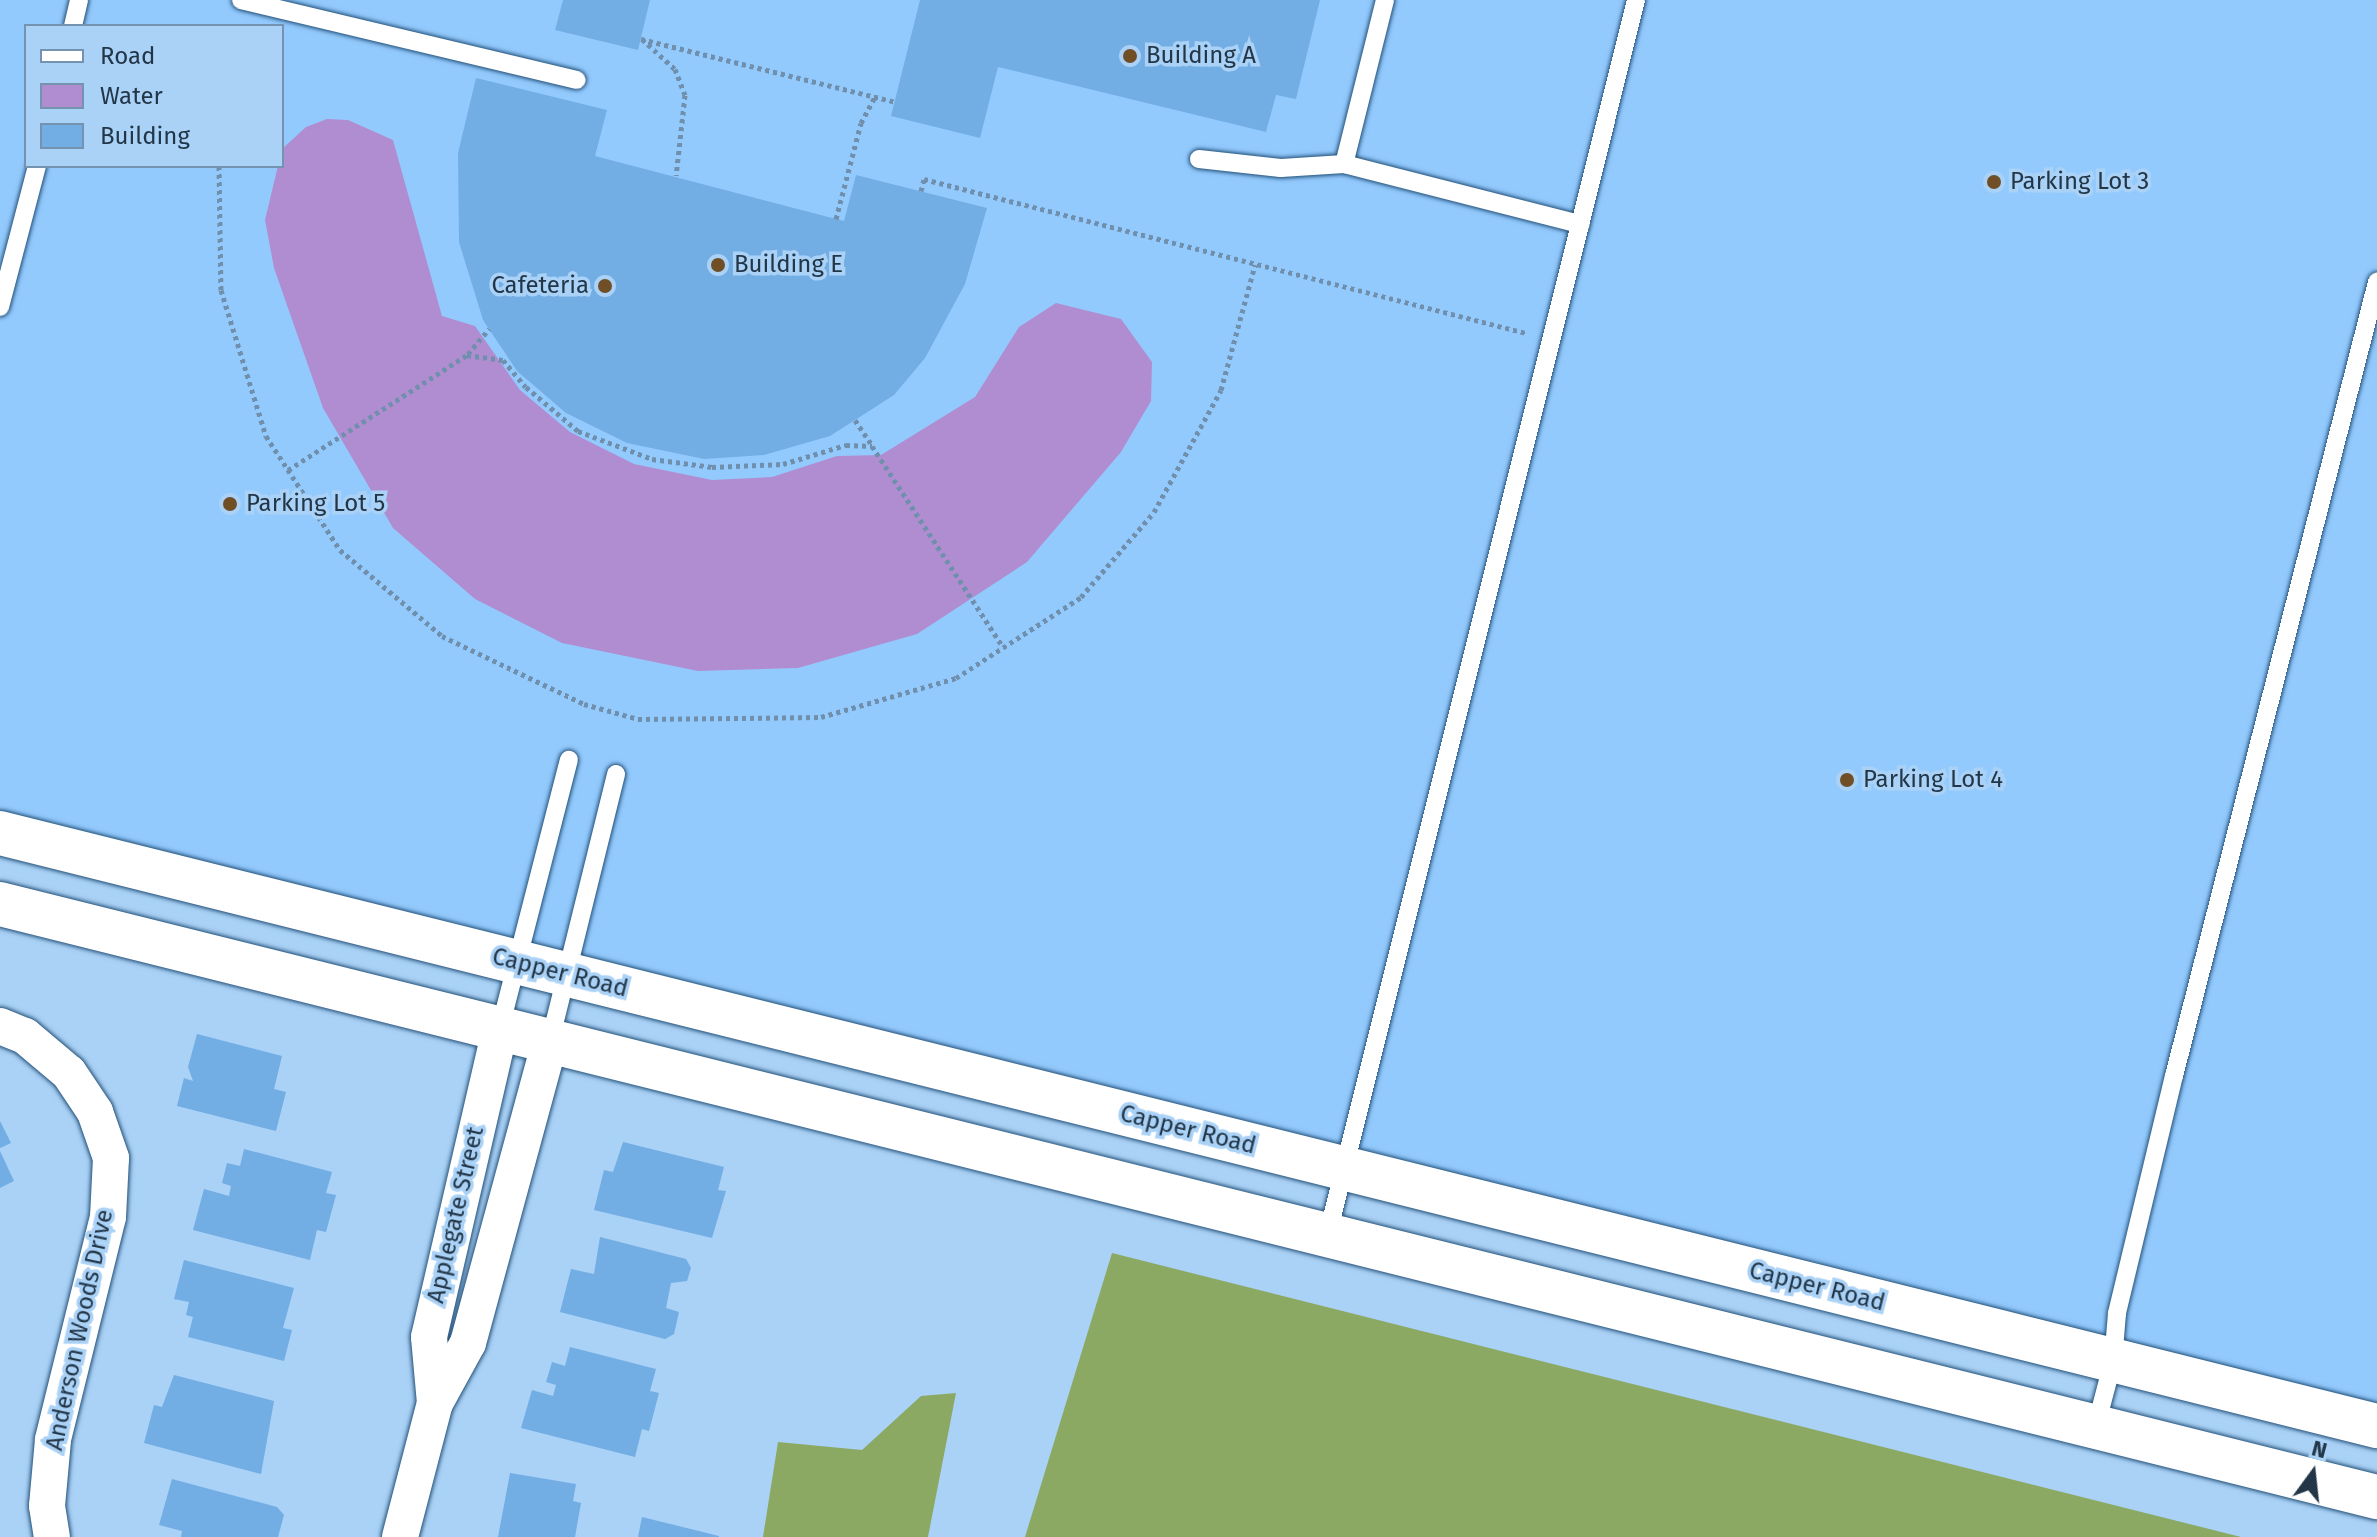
<!DOCTYPE html>
<html>
<head>
<meta charset="utf-8">
<style>
  body { margin:0 }
  #map { position:relative; width:2377px; height:1537px; overflow:hidden; background:#aad1f6; font-family:"Fira Sans",sans-serif }
  div>[style] { position:absolute }
  .built>* { inset:0; background:#93cafe }
  .forest>* { inset:0; background:#8ba963 }
  .water>* { inset:0; background:#b08dd0 }
  .building>* { inset:0; background:#72ade4 }
  .path>* { height:5px; margin-top:-2.5px; transform-origin:0; background:repeating-linear-gradient(90deg,#708fac 0 4px,transparent 0 8px) }
  .roads { filter:drop-shadow(0 0 2px #235179) drop-shadow(0 0 2px #235179) }
  .service>* { height:18px; margin:-9px; padding:0 9px; transform-origin:9px; border-radius:9px; background:#fff }
  .minor>* { height:36px; margin:-18px; padding:0 18px; transform-origin:18px; border-radius:18px; background:#fff }
  .tertiary>* { height:44px; margin:-22px; padding:0 22px; transform-origin:22px; border-radius:22px; background:#fff }
  .dots>* { width:22px; height:22px; translate:-50% -50%; box-sizing:border-box; border:4px solid #aad1f6; border-radius:50% }
  span { translate:-50% -50%; white-space:nowrap; text-align:center; line-height:1.15; -webkit-text-stroke:7px #aad1f6; paint-order:stroke }
  .poi-label { font-size:24px; color:#223648 }
  .left { translate:0 -50%; text-align:left }
  .right { translate:-100% -50%; text-align:right }
  .street-label { font-size:24px; color:#223648 }
  .legend { position:absolute; left:24px; top:24px; width:260px; height:144px; box-sizing:border-box; background:#aad1f6; border:2px solid #7493b0; margin:0; padding:10px 14px; list-style:none; font-size:24px; color:#223648 }
  .legend li { display:flex; align-items:center; gap:16px; height:40px }
  .legend b { width:40px; border:2px solid #7493b0 }
  .north { position:absolute; left:2273px; top:1433px; width:80px; height:80px; -webkit-text-stroke:6px #aad1f6; paint-order:stroke; rotate:15deg; font-size:22px; font-weight:700; line-height:32px; text-align:center; color:#223648 }
  .north::after { content:''; display:block; margin:auto; width:28px; height:36px; background:#223648; clip-path:polygon(50% 0,100% 100%,50% 72%,0 100%) }
</style>
</head>
<body>
<div id="map">
  <div class="built">
    <i style="clip-path:polygon(evenodd,0 0,2377px 0,2377px 1422px,0 831px,0 0,26px 26px,282px 26px,282px 166px,26px 166px,26px 26px)"></i>
  </div>
  <div class="forest">
    <i style="clip-path:polygon(1112px 1253px,2241px 1537px,1025px 1537px)"></i>
    <i style="clip-path:polygon(956px 1393px,928px 1537px,763px 1537px,778px 1442px,862px 1450px,921px 1396px)"></i>
  </div>
  <div class="water">
    <i style="clip-path:polygon(327px 119px,348px 120px,393px 140px,442px 316px,475px 326px,520px 390px,570px 432px,634px 464px,712px 480px,772px 477px,837px 456px,881px 455px,975px 397px,1019px 327px,1056px 303px,1121px 319px,1152px 362px,1151px 401px,1121px 452px,1027px 562px,917px 634px,798px 668px,698px 671px,562px 643px,475px 599px,393px 528px,323px 408px,274px 268px,265px 220px,282px 149px,306px 127px)"></i>
  </div>
  <div class="building">
    <i style="clip-path:polygon(563px 0,650px 0,638px 50px,555px 30px)"></i>
    <i style="clip-path:polygon(920px 0,1320px 0,1296px 99px,1276px 95px,1266px 132px,998px 67px,980px 138px,891px 116px)"></i>
    <i style="clip-path:polygon(476px 78px,607px 110px,595px 156px,836px 219px,844px 221px,856px 175px,987px 208px,965px 284px,925px 358px,894px 395px,830px 436px,764px 455px,704px 459px,627px 443px,566px 413px,517px 371px,483px 320px,459px 242px,458px 153px)"></i>
    <i style="clip-path:polygon(197px 1034px,282px 1056px,274px 1089px,286px 1092px,276px 1131px,177px 1106px,184px 1078px,193px 1081px,188px 1067px)"></i>
    <i style="clip-path:polygon(0 1121px,11px 1143px,0 1148px)"></i>
    <i style="clip-path:polygon(623px 1142px,724px 1167px,718px 1190px,726px 1191px,712px 1238px,594px 1210px,604px 1170px,613px 1172px)"></i>
    <i style="clip-path:polygon(244px 1149px,332px 1172px,326px 1193px,336px 1195px,326px 1232px,317px 1230px,310px 1260px,193px 1230px,204px 1189px,229px 1196px,231px 1186px,222px 1183px,227px 1163px,240px 1166px)"></i>
    <i style="clip-path:polygon(0 1151px,14px 1181px,0 1188px)"></i>
    <i style="clip-path:polygon(600px 1237px,686px 1259px,691px 1268px,687px 1281px,671px 1283px,666px 1308px,679px 1312px,674px 1334px,665px 1339px,560px 1312px,571px 1269px,594px 1274px)"></i>
    <i style="clip-path:polygon(184px 1260px,294px 1288px,283px 1328px,292px 1330px,284px 1361px,188px 1337px,193px 1317px,186px 1315px,189px 1302px,174px 1299px)"></i>
    <i style="clip-path:polygon(570px 1347px,656px 1369px,650px 1391px,659px 1393px,649px 1431px,642px 1429px,635px 1457px,521px 1428px,532px 1390px,553px 1396px,556px 1385px,546px 1382px,552px 1362px,565px 1366px)"></i>
    <i style="clip-path:polygon(174px 1375px,274px 1401px,261px 1474px,144px 1443px,154px 1405px,162px 1407px)"></i>
    <i style="clip-path:polygon(510px 1473px,576px 1484px,573px 1501px,581px 1503px,575px 1537px,498px 1537px)"></i>
    <i style="clip-path:polygon(172px 1479px,277px 1507px,284px 1515px,278px 1537px,181px 1537px,182px 1531px,159px 1525px)"></i>
    <i style="clip-path:polygon(642px 1517px,719px 1536px,719px 1537px,638px 1537px)"></i>
  </div>
  <div class="path">
    <i style="left:641px;top:39px;width:262px;rotate:13.9deg"></i>
    <i style="left:642px;top:39px;width:45px;rotate:42.3deg"></i>
    <i style="left:675px;top:69px;width:28px;rotate:69deg"></i>
    <i style="left:685px;top:95px;width:81px;rotate:96.3deg"></i>
    <i style="left:219px;top:166px;width:124px;rotate:89.1deg"></i>
    <i style="left:221px;top:290px;width:153px;rotate:72.9deg"></i>
    <i style="left:266px;top:436px;width:136px;rotate:57deg"></i>
    <i style="left:340px;top:550px;width:133px;rotate:40.1deg"></i>
    <i style="left:442px;top:636px;width:157px;rotate:25.6deg"></i>
    <i style="left:584px;top:704px;width:56px;rotate:15.5deg"></i>
    <i style="left:638px;top:719px;width:183px;rotate:-0.6deg"></i>
    <i style="left:821px;top:717px;width:141px;rotate:-16.1deg"></i>
    <i style="left:956px;top:678px;width:149px;rotate:-32.9deg"></i>
    <i style="left:1081px;top:597px;width:112px;rotate:-49.3deg"></i>
    <i style="left:1154px;top:512px;width:139px;rotate:-61.2deg"></i>
    <i style="left:1221px;top:390px;width:130px;rotate:-74.8deg"></i>
    <i style="left:921px;top:191px;width:12px;rotate:-76deg"></i>
    <i style="left:924px;top:179px;width:621px;rotate:14.35deg"></i>
    <i style="left:836px;top:219px;width:99px;rotate:-75.4deg"></i>
    <i style="left:861px;top:123px;width:30px;rotate:-62deg"></i>
    <i style="left:468px;top:354px;width:33px;rotate:-50deg"></i>
    <i style="left:855px;top:420px;width:30px;rotate:56deg"></i>
    <i style="left:288px;top:470px;width:213px;rotate:-32.7deg"></i>
    <i style="left:467px;top:355px;width:36px;rotate:8deg"></i>
    <i style="left:503px;top:360px;width:35px;rotate:50deg"></i>
    <i style="left:526px;top:387px;width:68px;rotate:40.2deg"></i>
    <i style="left:578px;top:431px;width:79px;rotate:20.7deg"></i>
    <i style="left:652px;top:459px;width:61px;rotate:7.6deg"></i>
    <i style="left:712px;top:467px;width:71px;rotate:-2.4deg"></i>
    <i style="left:783px;top:464px;width:66px;rotate:-16.8deg"></i>
    <i style="left:846px;top:445px;width:26px;rotate:2deg"></i>
    <i style="left:872px;top:446px;width:240px;rotate:56.9deg"></i>
  </div>
  <div class="roads">
    <div class="service">
      <i style="left:241px;top:0;width:345px;rotate:13.4deg"></i>
      <i style="left:1385px;top:0;width:169px;rotate:104deg"></i>
      <i style="left:1344px;top:164px;width:244px;rotate:14.3deg"></i>
      <i style="left:73px;top:26px;width:27px;rotate:-77deg"></i>
      <i style="left:1199px;top:159px;width:82px;rotate:6.3deg"></i>
      <i style="left:1281px;top:168px;width:63px;rotate:-3.6deg"></i>
      <i style="left:0;top:307px;width:146px;rotate:-75.3deg"></i>
      <i style="left:500px;top:1028px;width:277px;rotate:-75.6deg"></i>
      <i style="left:550px;top:1041px;width:275px;rotate:-76.1deg"></i>
      <i style="left:1327px;top:1237px;width:1275px;rotate:-75.97deg"></i>
      <i style="left:2096px;top:1426px;width:67px;rotate:-75.3deg"></i>
      <i style="left:2113px;top:1361px;width:48px;rotate:-85.2deg"></i>
      <i style="left:2117px;top:1313px;width:244px;rotate:-76.5deg"></i>
      <i style="left:2174px;top:1076px;width:820px;rotate:-75.66deg"></i>
    </div>
    <div class="minor">
      <i style="left:0;top:1026px;width:27px;rotate:22deg"></i>
      <i style="left:25px;top:1036px;width:57px;rotate:40.1deg"></i>
      <i style="left:69px;top:1073px;width:47px;rotate:56.3deg"></i>
      <i style="left:95px;top:1112px;width:49px;rotate:70.8deg"></i>
      <i style="left:111px;top:1158px;width:59px;rotate:92.9deg"></i>
      <i style="left:108px;top:1217px;width:230px;rotate:103.9deg"></i>
      <i style="left:53px;top:1440px;width:66px;rotate:95.2deg"></i>
      <i style="left:47px;top:1506px;width:31px;rotate:81deg"></i>
      <i style="left:435px;top:1403px;width:66px;rotate:-95.2deg"></i>
      <i style="left:429px;top:1337px;width:316px;rotate:-77deg"></i>
      <i style="left:400px;top:1537px;width:138px;rotate:-75.4deg"></i>
      <i style="left:435px;top:1403px;width:68px;rotate:-61.2deg"></i>
      <i style="left:468px;top:1343px;width:313px;rotate:-74.8deg"></i>
    </div>
    <div class="tertiary">
      <i style="left:0;top:833px;width:2450px;rotate:14.01deg"></i>
      <i style="left:0;top:904px;width:2450px;rotate:14.01deg"></i>
    </div>
  </div>
  <div class="dots">
    <i style="left:1130px;top:56px;background:#704e26"></i>
    <i style="left:1994px;top:182px;background:#704e26"></i>
    <i style="left:718px;top:265px;background:#704e26"></i>
    <i style="left:605px;top:286px;background:#704e26"></i>
    <i style="left:230px;top:504px;background:#704e26"></i>
    <i style="left:1847px;top:780px;background:#704e26"></i>
  </div>
  <div class="poi-label">
    <span class="left" style="left:1146px;top:56px">Building A</span>
    <span class="left" style="left:2010px;top:182px">Parking Lot 3</span>
    <span class="left" style="left:734px;top:265px">Building E</span>
    <span class="right" style="left:589px;top:286px">Cafeteria</span>
    <span class="left" style="left:246px;top:504px">Parking Lot 5</span>
    <span class="left" style="left:1863px;top:780px">Parking Lot 4</span>
  </div>
  <div class="street-label">
    <span style="left:560px;top:973px;rotate:14deg">Capper Road</span>
    <span style="left:1188px;top:1130px;rotate:14deg">Capper Road</span>
    <span style="left:456px;top:1215px;rotate:-77deg">Applegate Street</span>
    <span style="left:1817px;top:1287px;rotate:14deg">Capper Road</span>
    <span style="left:80px;top:1330px;rotate:-78deg">Anderson Woods Drive</span>
  </div>
  <ul class="legend">
  <li><b style="height:10px;background:#fff"></b>Road</li>
  <li><b style="height:22px;background:#b08dd0"></b>Water</li>
  <li><b style="height:22px;background:#72ade4"></b>Building</li>
  </ul>
  <div class="north">N</div>
</div>
</body>
</html>
